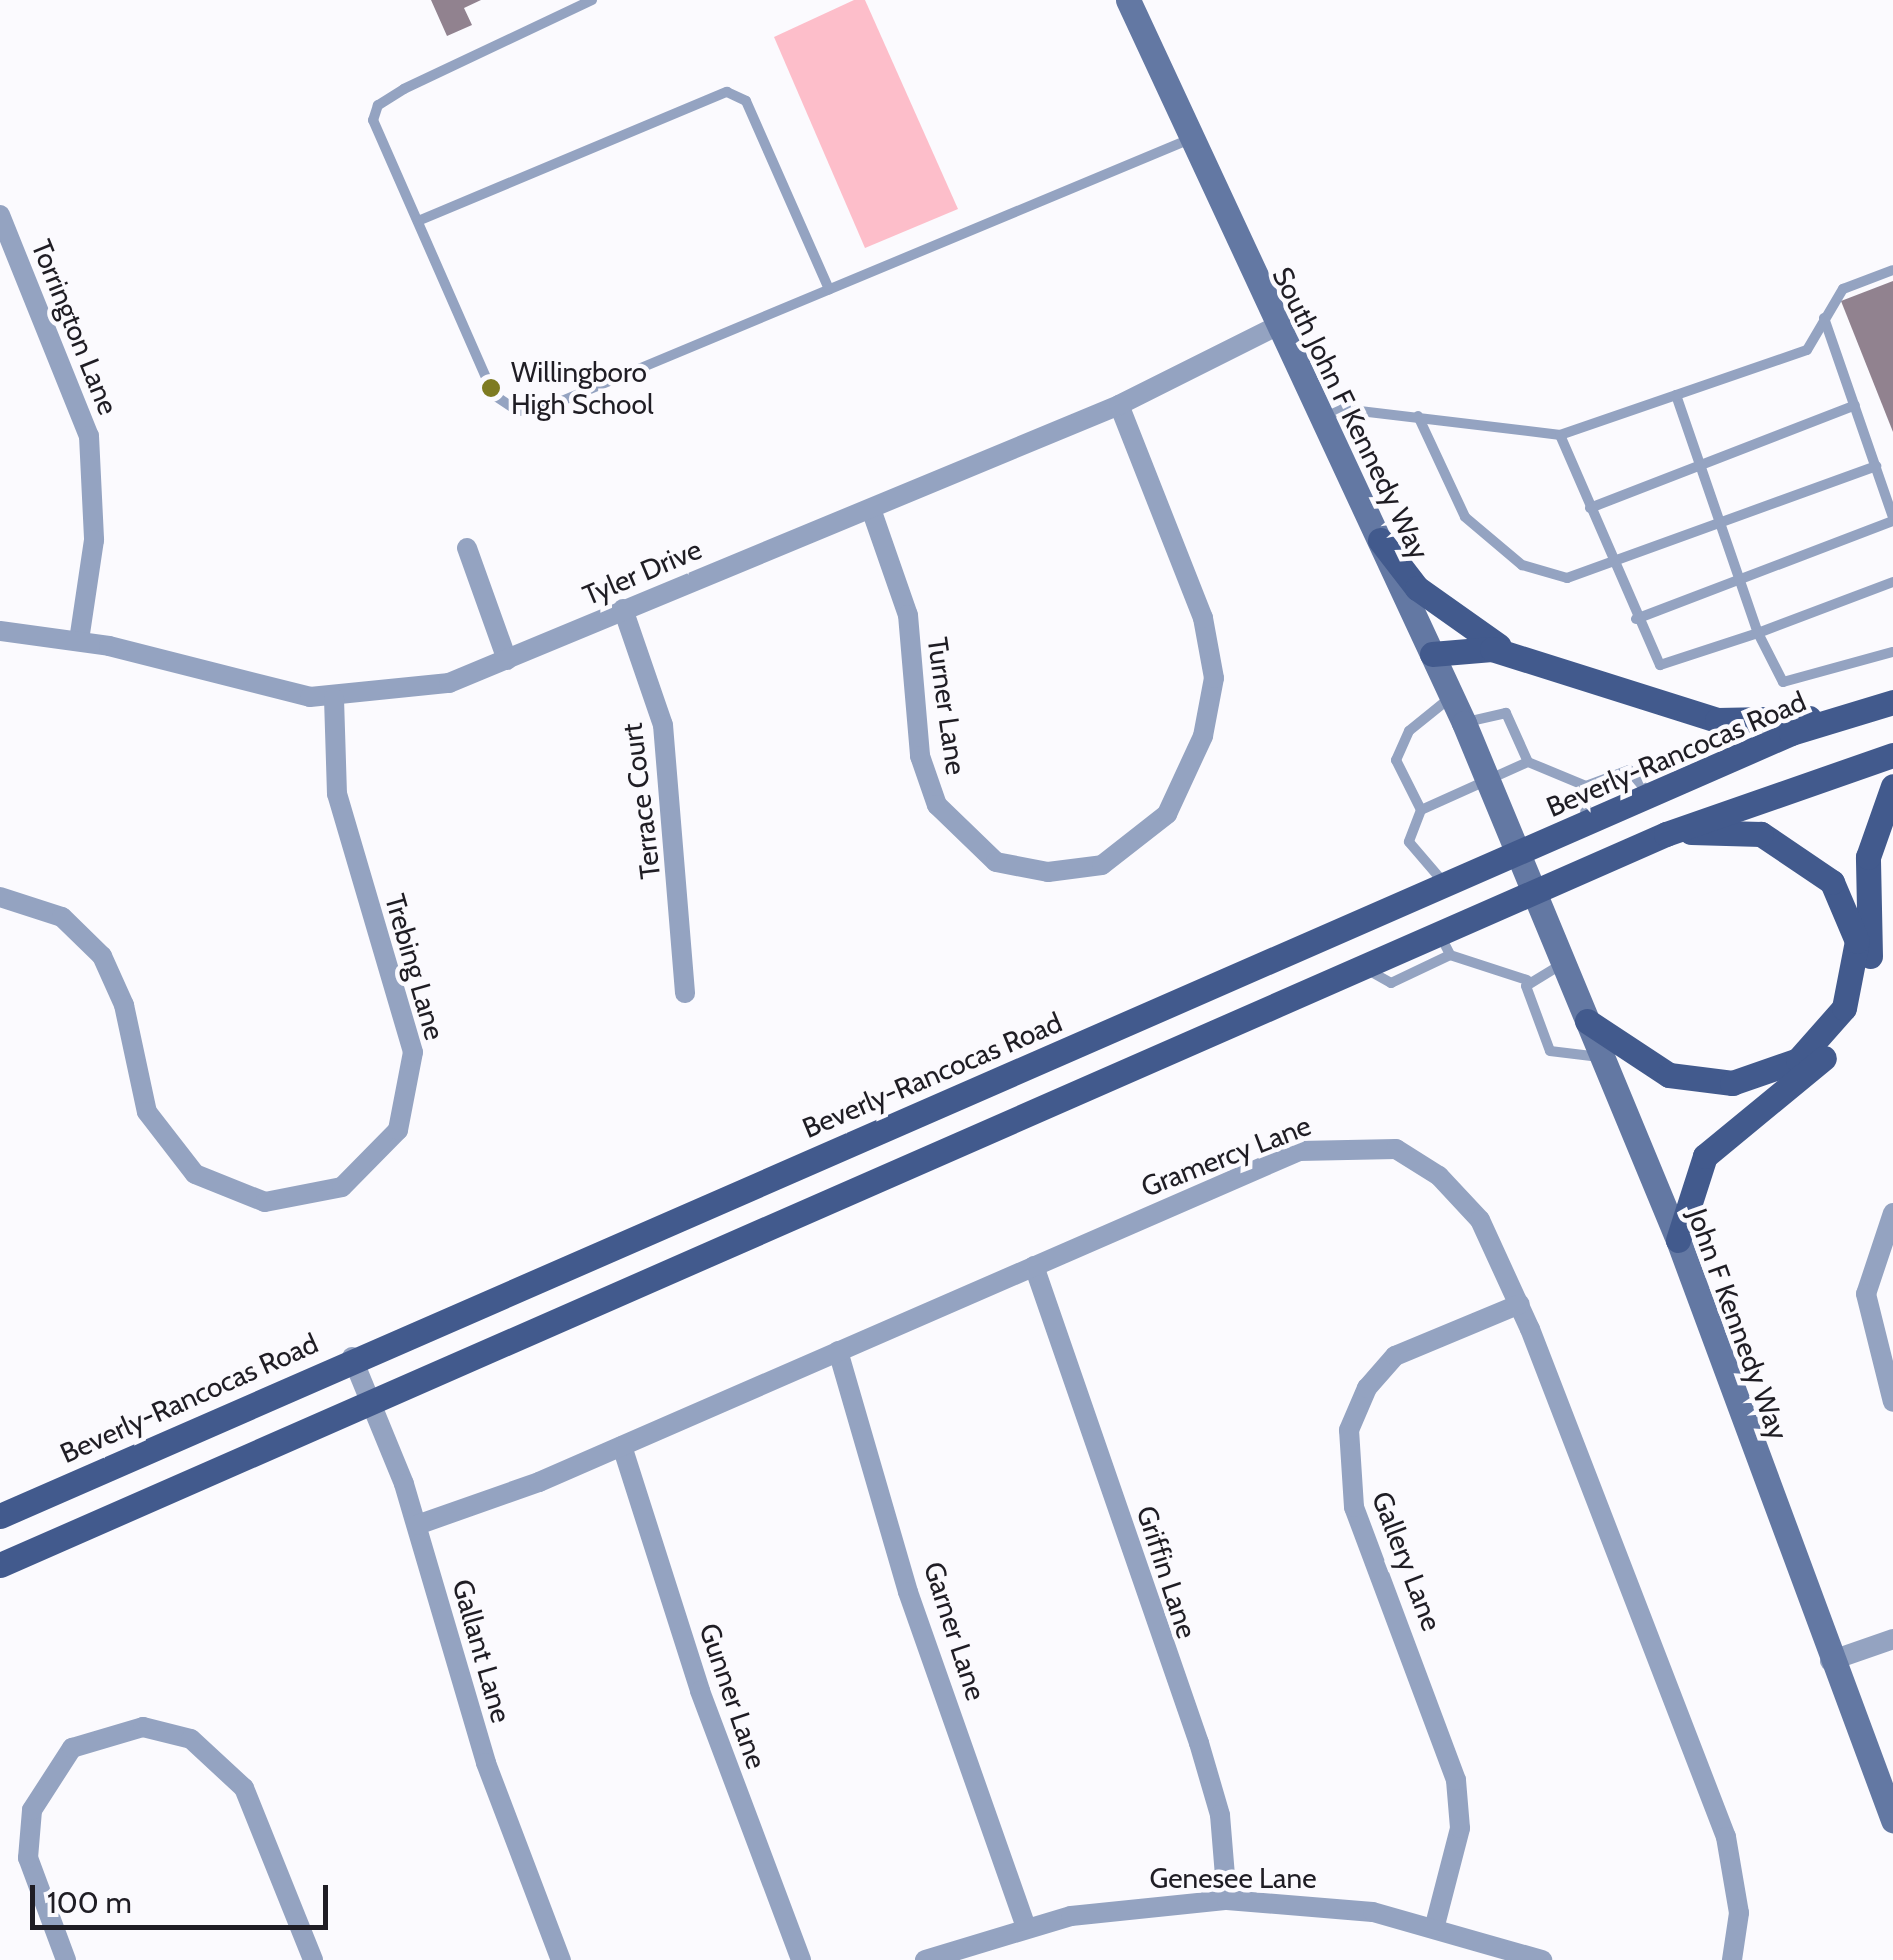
<!DOCTYPE html>
<html>
<head>
<meta charset="utf-8">
<style>
  body { margin:0 }
  #map { position:relative; width:1893px; height:1960px; overflow:hidden; background:#fbfafe; font-family:Cabin,sans-serif }
  div>[style] { position:absolute }
  .green>* { inset:0; background:#fdbeca }
  .building>* { inset:0; background:#91828f }
  .lane>* { height:10px; margin:-5px; padding:0 5px; transform-origin:5px; border-radius:5px; background:#94a3c1 }
  .street>* { height:20px; margin:-10px; padding:0 10px; transform-origin:10px; border-radius:10px; background:#94a3c1 }
  .secondary>* { height:25px; margin:-12.5px; padding:0 12.5px; transform-origin:12.5px; border-radius:12.5px; background:#6378a3 }
  .primary>* { height:25px; margin:-12.5px; padding:0 12.5px; transform-origin:12.5px; border-radius:12.5px; background:#425a8d }
  .dots>* { width:28px; height:28px; translate:-50% -50%; box-sizing:border-box; border:5px solid #fbfafe; border-radius:50% }
  span { translate:-50% -50%; white-space:nowrap; text-align:center; line-height:1.15; -webkit-text-stroke:9px #fbfafe; paint-order:stroke }
  .street-label { font-size:28px; color:#1f1d24 }
  .poi-label { font-size:28px; color:#1f1d24 }
  .left { translate:0 -50%; text-align:left }
  .scale { position:absolute; left:30px; top:1885px; width:298px; height:45px; box-sizing:border-box; border:5px solid #1f1d24; border-top:0; padding-left:12px; font-size:30px; line-height:35px; white-space:nowrap; color:#1f1d24; -webkit-text-stroke:8px #fbfafe; paint-order:stroke }
</style>
</head>
<body>
<div id="map">
  <div class="green">
    <i style="clip-path:polygon(854px 0,865px 0,958px 209px,865px 248px,774px 37px)"></i>
  </div>
  <div class="building">
    <i style="clip-path:polygon(431px 0,481px 0,464px 8px,472px 25px,447px 36px)"></i>
    <i style="clip-path:polygon(1893px 281px,1893px 432px,1841px 301px)"></i>
  </div>
  <div class="lane">
    <i style="left:592px;top:0;width:208px;rotate:154.7deg"></i>
    <i style="left:404px;top:89px;width:31px;rotate:148deg"></i>
    <i style="left:378px;top:105px;width:16px;rotate:108deg"></i>
    <i style="left:373px;top:120px;width:300px;rotate:66.3deg"></i>
    <i style="left:494px;top:395px;width:29px;rotate:34deg"></i>
    <i style="left:518px;top:411px;width:22px;rotate:-3deg"></i>
    <i style="left:540px;top:410px;width:704px;rotate:-22.63deg"></i>
    <i style="left:418px;top:221px;width:335px;rotate:-22.7deg"></i>
    <i style="left:727px;top:92px;width:21px;rotate:25deg"></i>
    <i style="left:746px;top:101px;width:206px;rotate:66.2deg"></i>
    <i style="left:1824px;top:318px;width:211px;rotate:70.9deg"></i>
    <i style="left:1676px;top:395px;width:252px;rotate:71deg"></i>
    <i style="left:1758px;top:633px;width:144px;rotate:-20.7deg"></i>
    <i style="left:1418px;top:416px;width:111px;rotate:65deg"></i>
    <i style="left:1465px;top:517px;width:75px;rotate:40.1deg"></i>
    <i style="left:1522px;top:565px;width:47px;rotate:16.1deg"></i>
    <i style="left:1567px;top:578px;width:329px;rotate:-19.9deg"></i>
    <i style="left:1323px;top:418px;width:22px;rotate:-24deg"></i>
    <i style="left:1343px;top:409px;width:219px;rotate:6.8deg"></i>
    <i style="left:1560px;top:435px;width:261px;rotate:-19deg"></i>
    <i style="left:1807px;top:350px;width:71px;rotate:-59.5deg"></i>
    <i style="left:1843px;top:289px;width:53px;rotate:-20.8deg"></i>
    <i style="left:1560px;top:435px;width:251px;rotate:66.5deg"></i>
    <i style="left:1660px;top:665px;width:103px;rotate:-18.1deg"></i>
    <i style="left:1758px;top:633px;width:55px;rotate:63deg"></i>
    <i style="left:1783px;top:682px;width:114px;rotate:-15.3deg"></i>
    <i style="left:1590px;top:508px;width:284px;rotate:-21.2deg"></i>
    <i style="left:1636px;top:619px;width:275px;rotate:-20.9deg"></i>
    <i style="left:1451px;top:697px;width:54px;rotate:141deg"></i>
    <i style="left:1409px;top:731px;width:32px;rotate:114deg"></i>
    <i style="left:1396px;top:760px;width:56px;rotate:63.4deg"></i>
    <i style="left:1421px;top:810px;width:117px;rotate:-24.2deg"></i>
    <i style="left:1528px;top:762px;width:54px;rotate:-114.2deg"></i>
    <i style="left:1506px;top:713px;width:41px;rotate:167.3deg"></i>
    <i style="left:1528px;top:762px;width:63px;rotate:22.5deg"></i>
    <i style="left:1586px;top:786px;width:46px;rotate:-20.4deg"></i>
    <i style="left:1629px;top:770px;width:31px;rotate:50deg"></i>
    <i style="left:1421px;top:810px;width:34px;rotate:111deg"></i>
    <i style="left:1409px;top:842px;width:55px;rotate:49.4deg"></i>
    <i style="left:1585px;top:820px;width:34px;rotate:-88deg"></i>
    <i style="left:1440px;top:935px;width:22px;rotate:63deg"></i>
    <i style="left:1450px;top:955px;width:81px;rotate:18deg"></i>
    <i style="left:1562px;top:964px;width:42px;rotate:148.6deg"></i>
    <i style="left:1526px;top:986px;width:69px;rotate:69.7deg"></i>
    <i style="left:1550px;top:1051px;width:50px;rotate:6.8deg"></i>
    <i style="left:1366px;top:969px;width:29px;rotate:29deg"></i>
    <i style="left:1391px;top:983px;width:65px;rotate:-25.4deg"></i>
  </div>
  <div class="street">
    <i style="left:0;top:215px;width:238px;rotate:68.1deg"></i>
    <i style="left:89px;top:436px;width:104px;rotate:87.2deg"></i>
    <i style="left:94px;top:540px;width:101px;rotate:98.5deg"></i>
    <i style="left:871px;top:509px;width:112px;rotate:70.8deg"></i>
    <i style="left:908px;top:615px;width:142px;rotate:85.1deg"></i>
    <i style="left:920px;top:756px;width:52px;rotate:70.9deg"></i>
    <i style="left:937px;top:805px;width:82px;rotate:44deg"></i>
    <i style="left:996px;top:862px;width:53px;rotate:10.9deg"></i>
    <i style="left:1048px;top:872px;width:54px;rotate:-7.4deg"></i>
    <i style="left:1102px;top:865px;width:83px;rotate:-38.1deg"></i>
    <i style="left:1167px;top:814px;width:86px;rotate:-65.2deg"></i>
    <i style="left:1203px;top:736px;width:59px;rotate:-79.3deg"></i>
    <i style="left:1214px;top:678px;width:61px;rotate:-100.4deg"></i>
    <i style="left:1203px;top:618px;width:229px;rotate:-111.5deg"></i>
    <i style="left:467px;top:548px;width:119px;rotate:70.3deg"></i>
    <i style="left:623px;top:609px;width:123px;rotate:71deg"></i>
    <i style="left:663px;top:725px;width:269px;rotate:85.3deg"></i>
    <i style="left:0;top:631px;width:110px;rotate:7.8deg"></i>
    <i style="left:109px;top:646px;width:207px;rotate:14.2deg"></i>
    <i style="left:310px;top:697px;width:140px;rotate:-5.8deg"></i>
    <i style="left:449px;top:683px;width:725px;rotate:-22.53deg"></i>
    <i style="left:1119px;top:405px;width:174px;rotate:-26.6deg"></i>
    <i style="left:0;top:897px;width:65px;rotate:17.9deg"></i>
    <i style="left:62px;top:917px;width:56px;rotate:44.3deg"></i>
    <i style="left:102px;top:956px;width:54px;rotate:65.8deg"></i>
    <i style="left:124px;top:1005px;width:109px;rotate:77.9deg"></i>
    <i style="left:147px;top:1112px;width:78px;rotate:52.3deg"></i>
    <i style="left:195px;top:1174px;width:75px;rotate:21.8deg"></i>
    <i style="left:265px;top:1202px;width:78px;rotate:-11deg"></i>
    <i style="left:342px;top:1187px;width:80px;rotate:-45.5deg"></i>
    <i style="left:398px;top:1130px;width:79px;rotate:-79.1deg"></i>
    <i style="left:413px;top:1052px;width:269px;rotate:-106.4deg"></i>
    <i style="left:337px;top:794px;width:96px;rotate:-91.8deg"></i>
    <i style="left:1893px;top:1213px;width:85px;rotate:108.4deg"></i>
    <i style="left:1866px;top:1294px;width:111px;rotate:76deg"></i>
    <i style="left:1034px;top:1266px;width:505px;rotate:70.92deg"></i>
    <i style="left:1199px;top:1743px;width:75px;rotate:73.7deg"></i>
    <i style="left:1220px;top:1815px;width:85px;rotate:85.3deg"></i>
    <i style="left:838px;top:1351px;width:251px;rotate:73.8deg"></i>
    <i style="left:908px;top:1592px;width:355px;rotate:70.6deg"></i>
    <i style="left:352px;top:1357px;width:137px;rotate:67.7deg"></i>
    <i style="left:404px;top:1484px;width:291px;rotate:73.6deg"></i>
    <i style="left:486px;top:1763px;width:211px;rotate:69.2deg"></i>
    <i style="left:622px;top:1446px;width:257px;rotate:72.3deg"></i>
    <i style="left:700px;top:1691px;width:287px;rotate:69.4deg"></i>
    <i style="left:417px;top:1525px;width:129px;rotate:-19.4deg"></i>
    <i style="left:539px;top:1482px;width:829px;rotate:-23.53deg"></i>
    <i style="left:1299px;top:1151px;width:97px;rotate:-1.2deg"></i>
    <i style="left:1396px;top:1149px;width:51px;rotate:32.1deg"></i>
    <i style="left:1439px;top:1176px;width:60px;rotate:47deg"></i>
    <i style="left:1480px;top:1220px;width:120px;rotate:65.4deg"></i>
    <i style="left:1530px;top:1329px;width:544px;rotate:68.9deg"></i>
    <i style="left:1726px;top:1837px;width:77px;rotate:80.3deg"></i>
    <i style="left:1739px;top:1913px;width:48px;rotate:98.5deg"></i>
    <i style="left:1830px;top:1661px;width:67px;rotate:-19.2deg"></i>
    <i style="left:1435px;top:1925px;width:100px;rotate:-75.5deg"></i>
    <i style="left:1460px;top:1828px;width:48px;rotate:-94.8deg"></i>
    <i style="left:1456px;top:1780px;width:291px;rotate:-110.5deg"></i>
    <i style="left:1354px;top:1507px;width:77px;rotate:-93.7deg"></i>
    <i style="left:1349px;top:1430px;width:46px;rotate:-66.8deg"></i>
    <i style="left:1367px;top:1388px;width:43px;rotate:-48.8deg"></i>
    <i style="left:1395px;top:1356px;width:135px;rotate:-22.6deg"></i>
    <i style="left:66px;top:1960px;width:109px;rotate:-110.4deg"></i>
    <i style="left:28px;top:1858px;width:48px;rotate:-85.2deg"></i>
    <i style="left:32px;top:1810px;width:74px;rotate:-57.2deg"></i>
    <i style="left:72px;top:1748px;width:74px;rotate:-16.5deg"></i>
    <i style="left:143px;top:1727px;width:49px;rotate:14deg"></i>
    <i style="left:191px;top:1739px;width:72px;rotate:42.8deg"></i>
    <i style="left:244px;top:1788px;width:185px;rotate:68.1deg"></i>
    <i style="left:925px;top:1960px;width:152px;rotate:-16.8deg"></i>
    <i style="left:1071px;top:1916px;width:157px;rotate:-5.9deg"></i>
    <i style="left:1227px;top:1900px;width:146px;rotate:4.7deg"></i>
    <i style="left:1373px;top:1912px;width:176px;rotate:15.9deg"></i>
  </div>
  <div class="secondary">
    <i style="left:1128px;top:0;width:797px;rotate:65.07deg"></i>
    <i style="left:1464px;top:723px;width:560px;rotate:67.51deg"></i>
    <i style="left:1678px;top:1240px;width:619px;rotate:69.66deg"></i>
  </div>
  <div class="primary">
    <i style="left:1380px;top:540px;width:61px;rotate:52.4deg"></i>
    <i style="left:1417px;top:588px;width:100px;rotate:35.3deg"></i>
    <i style="left:1432px;top:654px;width:60px;rotate:-4.8deg"></i>
    <i style="left:1492px;top:649px;width:236px;rotate:17.5deg"></i>
    <i style="left:1717px;top:720px;width:92px;rotate:-1.2deg"></i>
    <i style="left:1870px;top:956px;width:99px;rotate:-91.2deg"></i>
    <i style="left:1868px;top:857px;width:75px;rotate:-70.6deg"></i>
    <i style="left:1587px;top:1021px;width:98px;rotate:33.4deg"></i>
    <i style="left:1669px;top:1075px;width:64px;rotate:7.2deg"></i>
    <i style="left:1732px;top:1083px;width:70px;rotate:-19.2deg"></i>
    <i style="left:1798px;top:1060px;width:69px;rotate:-48.5deg"></i>
    <i style="left:1844px;top:1008px;width:68px;rotate:-79deg"></i>
    <i style="left:1857px;top:941px;width:64px;rotate:-113deg"></i>
    <i style="left:1832px;top:882px;width:86px;rotate:-145.9deg"></i>
    <i style="left:1761px;top:834px;width:70px;rotate:-178.4deg"></i>
    <i style="left:1678px;top:1240px;width:88px;rotate:-72.2deg"></i>
    <i style="left:1705px;top:1156px;width:154px;rotate:-39.5deg"></i>
    <i style="left:0;top:1516px;width:1955px;rotate:-23.61deg"></i>
    <i style="left:1791px;top:733px;width:107px;rotate:-16.9deg"></i>
    <i style="left:0;top:1565px;width:1819px;rotate:-23.69deg"></i>
    <i style="left:1666px;top:834px;width:240px;rotate:-19.2deg"></i>
  </div>
  <div class="dots">
    <i style="left:491px;top:388px;background:#7e7b21"></i>
  </div>
  <div class="street-label">
    <span style="left:75px;top:327px;rotate:68deg">Torrington Lane</span>
    <span style="left:1351px;top:413px;rotate:64deg">South John F Kennedy Way</span>
    <span style="left:642px;top:572px;rotate:-23deg">Tyler Drive</span>
    <span style="left:947px;top:706px;rotate:82deg">Turner Lane</span>
    <span style="left:1676px;top:754px;rotate:-23deg">Beverly-Rancocas Road</span>
    <span style="left:641px;top:801px;rotate:-97deg">Terrace Court</span>
    <span style="left:415px;top:967px;rotate:74deg">Trebing Lane</span>
    <span style="left:932px;top:1075px;rotate:-23deg">Beverly-Rancocas Road</span>
    <span style="left:1226px;top:1156px;rotate:-21deg">Gramercy Lane</span>
    <span style="left:1738px;top:1324px;rotate:70deg">John F Kennedy Way</span>
    <span style="left:189px;top:1398px;rotate:-24deg">Beverly-Rancocas Road</span>
    <span style="left:1407px;top:1561px;rotate:69deg">Gallery Lane</span>
    <span style="left:1167px;top:1572px;rotate:72deg">Griffin Lane</span>
    <span style="left:955px;top:1631px;rotate:72deg">Garner Lane</span>
    <span style="left:482px;top:1651px;rotate:74deg">Gallant Lane</span>
    <span style="left:733px;top:1696px;rotate:71deg">Gunner Lane</span>
    <span style="left:1233px;top:1878px">Genesee Lane</span>
  </div>
  <div class="poi-label">
    <span class="left" style="left:511px;top:388px">Willingboro<br>High School</span>
  </div>
  <div class="scale">100 m</div>
</div>
</body>
</html>
